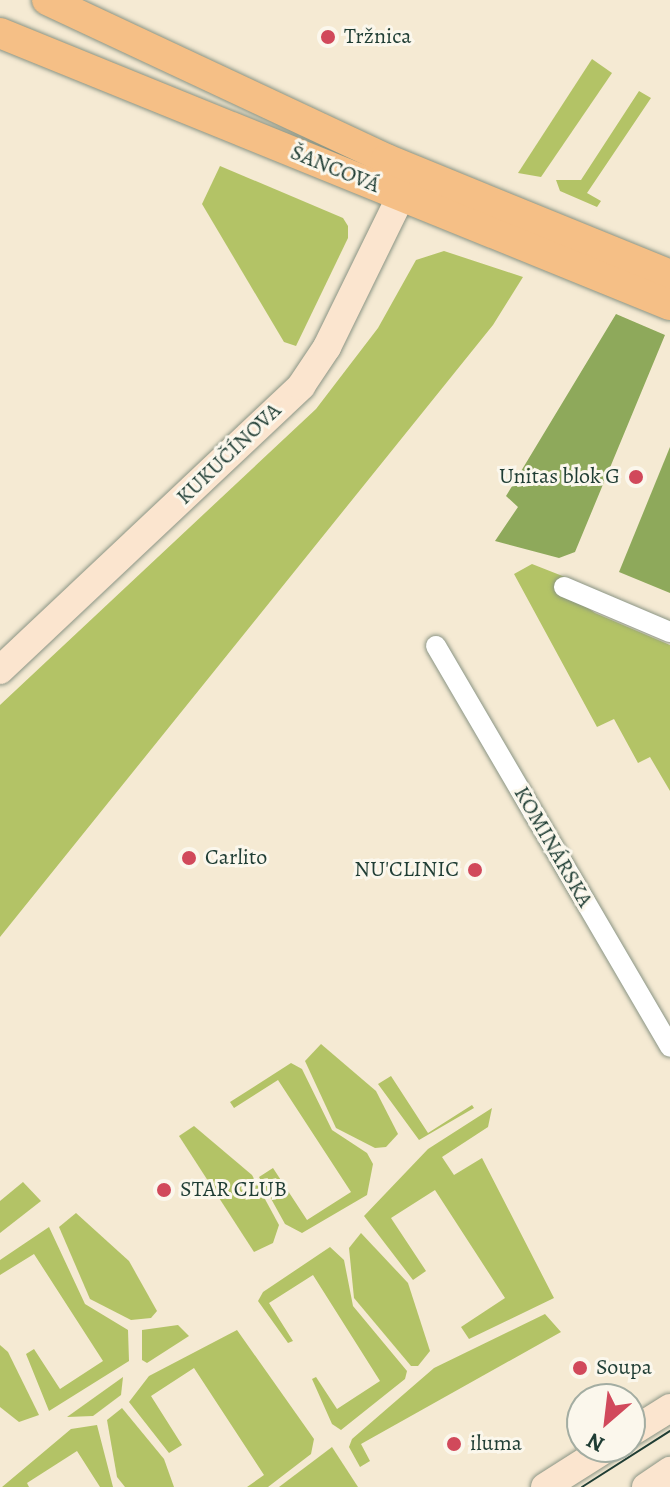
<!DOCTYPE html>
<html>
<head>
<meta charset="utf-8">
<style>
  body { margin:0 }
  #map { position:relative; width:670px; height:1487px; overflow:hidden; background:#f5ead3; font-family:Alegreya,serif }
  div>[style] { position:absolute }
  .green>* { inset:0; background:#b3c366 }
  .forest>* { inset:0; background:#8ea95b }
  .roads { filter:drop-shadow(0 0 2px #8a9484) drop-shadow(0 0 2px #8a9484) }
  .street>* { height:20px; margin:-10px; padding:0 10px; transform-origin:10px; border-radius:10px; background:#fff }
  .secondary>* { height:28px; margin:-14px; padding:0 14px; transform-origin:14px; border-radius:14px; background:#fbe5cf }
  .primary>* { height:30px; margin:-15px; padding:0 15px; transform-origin:15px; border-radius:15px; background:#f5bf86 }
  .tram>* { height:2px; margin:-1px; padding:0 1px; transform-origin:1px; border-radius:1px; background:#1f3d34 }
  .dots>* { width:22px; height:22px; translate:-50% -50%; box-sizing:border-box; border:4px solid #fbf7ec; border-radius:50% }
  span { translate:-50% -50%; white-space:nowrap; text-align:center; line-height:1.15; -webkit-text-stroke:6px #fbf7ec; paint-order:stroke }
  .poi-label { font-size:22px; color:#1f3d34 }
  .left { translate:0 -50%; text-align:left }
  .right { translate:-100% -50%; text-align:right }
  .street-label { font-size:22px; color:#1f3d34 }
  .north { position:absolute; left:566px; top:1383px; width:80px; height:80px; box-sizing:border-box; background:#fbf7ec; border:2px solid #a3ada2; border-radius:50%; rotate:208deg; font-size:22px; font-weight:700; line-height:32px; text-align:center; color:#1f3d34 }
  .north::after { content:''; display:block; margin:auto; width:28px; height:36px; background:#d1495b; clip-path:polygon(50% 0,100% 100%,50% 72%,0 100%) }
</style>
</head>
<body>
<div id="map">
  <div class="green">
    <i style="clip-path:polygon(592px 59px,612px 73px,541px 177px,518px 173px)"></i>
    <i style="clip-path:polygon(639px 91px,651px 98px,587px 193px,601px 201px,597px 207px,560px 191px,556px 180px,581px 180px)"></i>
    <i style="clip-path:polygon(220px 166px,343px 218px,348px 226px,348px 238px,296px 346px,284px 342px,202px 204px)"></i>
    <i style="clip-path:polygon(444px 251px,523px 277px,493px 325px,0 937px,0 705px,316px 409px,378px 328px,416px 260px)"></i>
    <i style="clip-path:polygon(532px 564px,565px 577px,560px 589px,595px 613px,670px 645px,670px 791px,650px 757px,638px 763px,614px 719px,597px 727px,514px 574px)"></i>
    <i style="clip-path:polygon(321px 1044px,376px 1091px,398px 1134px,386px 1147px,375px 1148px,336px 1128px,305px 1061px)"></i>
    <i style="clip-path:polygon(291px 1063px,302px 1069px,332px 1130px,367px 1153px,373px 1164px,367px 1195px,302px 1233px,285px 1224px,259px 1177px,273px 1168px,307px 1220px,351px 1192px,278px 1080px,234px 1108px,230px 1102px)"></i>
    <i style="clip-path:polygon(391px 1076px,428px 1133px,472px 1105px,474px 1108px,419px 1140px,378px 1084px)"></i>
    <i style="clip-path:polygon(492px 1108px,488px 1127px,442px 1157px,454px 1175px,482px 1158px,554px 1298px,469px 1339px,461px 1327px,505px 1298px,435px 1190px,391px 1218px,426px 1271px,413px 1280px,364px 1216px,428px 1149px)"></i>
    <i style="clip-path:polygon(194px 1126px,252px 1175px,279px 1225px,273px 1243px,254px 1252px,179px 1136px)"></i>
    <i style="clip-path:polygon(23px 1182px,41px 1201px,0 1233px,0 1201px)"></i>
    <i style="clip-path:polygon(76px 1213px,129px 1261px,157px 1311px,151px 1318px,131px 1320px,90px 1299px,59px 1227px)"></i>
    <i style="clip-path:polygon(49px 1227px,85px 1304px,128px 1330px,129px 1361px,49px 1411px,26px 1354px,34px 1349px,60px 1389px,103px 1361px,34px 1254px,0 1275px,0 1260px)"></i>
    <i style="clip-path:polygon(361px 1233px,408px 1283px,430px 1351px,418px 1366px,411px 1366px,354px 1298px,349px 1248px)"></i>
    <i style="clip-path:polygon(330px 1247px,344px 1260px,353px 1306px,407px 1371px,405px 1379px,341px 1430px,332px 1424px,312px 1379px,316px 1377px,337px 1409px,380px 1381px,313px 1275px,269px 1303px,293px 1341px,288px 1343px,258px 1301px,263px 1292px)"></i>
    <i style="clip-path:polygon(545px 1314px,561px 1332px,361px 1444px,370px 1461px,360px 1467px,349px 1447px,352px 1439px,434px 1368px)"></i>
    <i style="clip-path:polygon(178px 1325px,189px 1336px,147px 1363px,142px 1360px,142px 1330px)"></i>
    <i style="clip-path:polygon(237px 1330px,314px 1439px,311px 1454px,268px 1487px,247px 1487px,264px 1475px,194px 1368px,151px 1396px,182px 1445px,169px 1453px,129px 1402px,149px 1376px)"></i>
    <i style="clip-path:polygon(0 1345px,8px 1352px,39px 1415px,19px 1422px,0 1407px)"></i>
    <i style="clip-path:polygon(123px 1377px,121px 1395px,93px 1416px,67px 1417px)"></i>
    <i style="clip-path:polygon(122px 1408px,164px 1459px,174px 1487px,125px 1487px,117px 1477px,107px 1420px)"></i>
    <i style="clip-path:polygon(97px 1425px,113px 1487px,100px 1487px,77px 1451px,27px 1483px,29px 1487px,2px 1487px,71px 1429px)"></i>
    <i style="clip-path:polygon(332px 1447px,358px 1487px,279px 1487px)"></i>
  </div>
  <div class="forest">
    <i style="clip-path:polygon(616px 314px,665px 335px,575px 552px,559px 558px,495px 541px,518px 507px,506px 496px)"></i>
    <i style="clip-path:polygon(670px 447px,670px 593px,619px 572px)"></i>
  </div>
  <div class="roads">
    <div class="street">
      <i style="left:564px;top:587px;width:115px;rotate:23deg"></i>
      <i style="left:436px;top:646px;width:464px;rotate:59.7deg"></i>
    </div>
    <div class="secondary">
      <i style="left:0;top:670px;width:414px;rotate:-43.3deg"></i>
      <i style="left:301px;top:386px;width:47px;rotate:-56.3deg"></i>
      <i style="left:327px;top:347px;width:168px;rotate:-63.9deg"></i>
      <i style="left:630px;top:1433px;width:47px;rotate:-32deg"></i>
      <i style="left:545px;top:1487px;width:75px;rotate:-32.4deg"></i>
      <i style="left:646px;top:1487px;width:29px;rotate:-34deg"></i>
    </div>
    <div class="primary">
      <i style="left:47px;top:0;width:374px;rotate:25.1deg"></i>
      <i style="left:386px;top:159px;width:307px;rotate:22.2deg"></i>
      <i style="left:0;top:33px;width:723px;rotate:22.1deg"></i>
    </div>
  </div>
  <div class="tram">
    <i style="left:582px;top:1487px;width:104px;rotate:-32.5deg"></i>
  </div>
  <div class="dots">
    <i style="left:328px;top:37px;background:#d1495b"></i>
    <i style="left:636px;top:477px;background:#d1495b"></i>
    <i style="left:189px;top:858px;background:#d1495b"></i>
    <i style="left:475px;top:870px;background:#d1495b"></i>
    <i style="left:164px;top:1190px;background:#d1495b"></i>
    <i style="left:580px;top:1368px;background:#d1495b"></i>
    <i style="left:454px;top:1444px;background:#d1495b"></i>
  </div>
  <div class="poi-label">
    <span class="left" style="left:344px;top:37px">Tržnica</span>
    <span class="right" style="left:620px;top:477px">Unitas blok G</span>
    <span class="left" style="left:205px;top:858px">Carlito</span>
    <span class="right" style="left:459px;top:870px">NU'CLINIC</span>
    <span class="left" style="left:180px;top:1190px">STAR CLUB</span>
    <span class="left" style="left:596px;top:1368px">Soupa</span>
    <span class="left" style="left:470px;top:1444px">iluma</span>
  </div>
  <div class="street-label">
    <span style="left:335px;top:169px;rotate:22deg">ŠANCOVÁ</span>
    <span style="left:229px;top:454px;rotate:-44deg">KUKUČÍNOVA</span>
    <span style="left:553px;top:847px;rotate:60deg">KOMINÁRSKA</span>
  </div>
  <div class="north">N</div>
</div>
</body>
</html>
